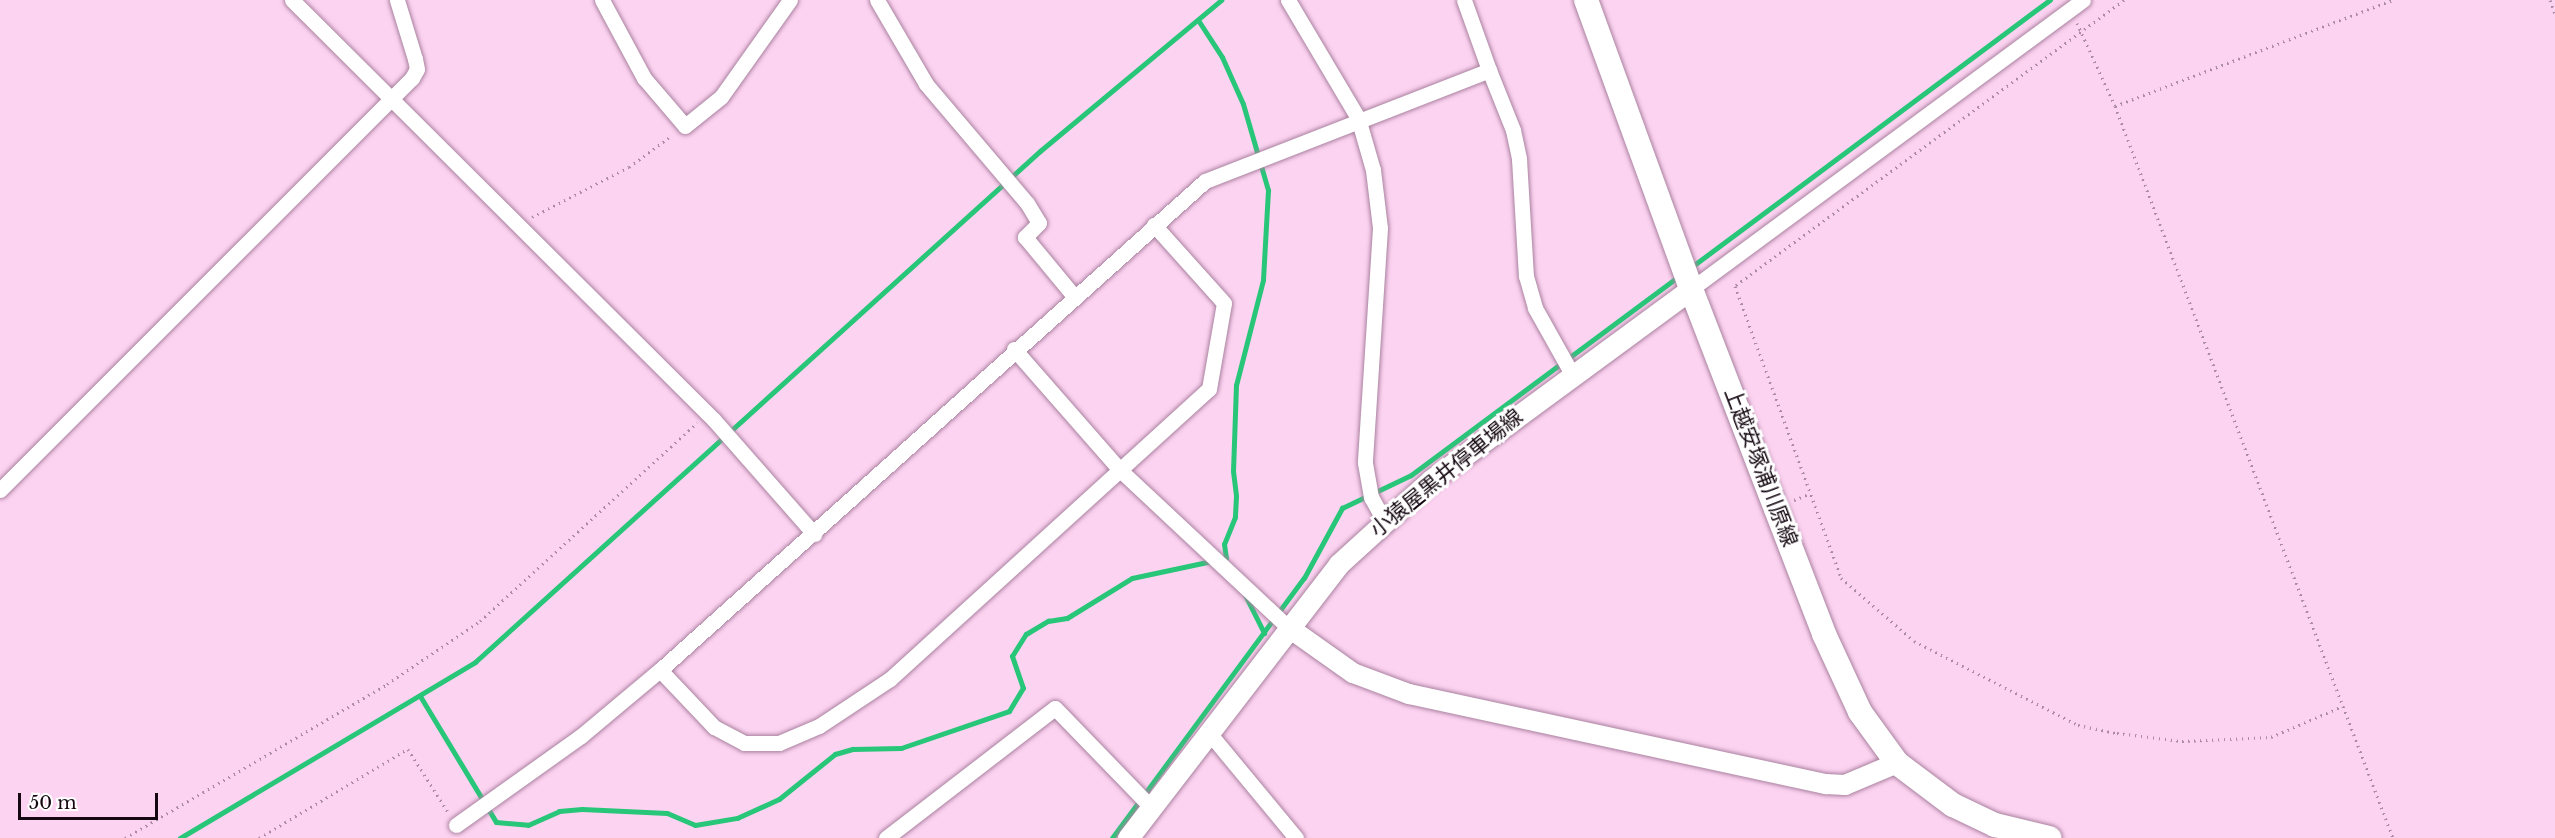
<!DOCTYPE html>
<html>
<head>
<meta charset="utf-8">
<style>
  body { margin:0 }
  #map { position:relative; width:2555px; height:838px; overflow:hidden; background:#fdd3f2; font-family:"Libre Baskerville","Noto Sans JP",serif }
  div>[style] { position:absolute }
  .stream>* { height:5px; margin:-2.5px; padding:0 2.5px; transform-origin:2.5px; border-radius:2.5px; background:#28c679 }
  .path>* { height:3px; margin-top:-1.5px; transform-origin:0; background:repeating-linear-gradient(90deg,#ab8ca3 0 1.5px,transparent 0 6px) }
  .roads { filter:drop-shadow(0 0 2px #a9829f) drop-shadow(0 0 2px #a9829f) }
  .minor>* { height:15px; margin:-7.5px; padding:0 7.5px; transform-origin:7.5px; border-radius:7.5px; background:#fff }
  .tertiary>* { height:20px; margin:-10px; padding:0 10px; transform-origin:10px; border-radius:10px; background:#fff }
  .secondary>* { height:21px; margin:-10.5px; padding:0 10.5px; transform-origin:10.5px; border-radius:10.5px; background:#fff }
  .primary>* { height:24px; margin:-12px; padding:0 12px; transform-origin:12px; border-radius:12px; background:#fff }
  span { translate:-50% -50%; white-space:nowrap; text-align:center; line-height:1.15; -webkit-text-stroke:6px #fff; paint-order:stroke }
  .street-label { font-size:21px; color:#150812 }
  .scale { position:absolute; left:18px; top:793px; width:140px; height:27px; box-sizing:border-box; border:3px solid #150812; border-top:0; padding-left:8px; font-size:18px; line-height:21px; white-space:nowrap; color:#150812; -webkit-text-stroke:4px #fff; paint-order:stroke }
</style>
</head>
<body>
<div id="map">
  <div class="stream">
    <i style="left:1198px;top:20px;width:44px;rotate:57deg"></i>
    <i style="left:1222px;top:57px;width:51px;rotate:65.9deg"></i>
    <i style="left:1243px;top:104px;width:90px;rotate:73.8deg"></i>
    <i style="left:1268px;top:190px;width:90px;rotate:93.2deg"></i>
    <i style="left:1263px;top:280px;width:108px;rotate:104.4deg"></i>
    <i style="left:1236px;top:385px;width:86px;rotate:92deg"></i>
    <i style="left:1233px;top:471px;width:25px;rotate:83deg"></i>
    <i style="left:1236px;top:496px;width:21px;rotate:93deg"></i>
    <i style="left:1235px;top:517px;width:29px;rotate:112deg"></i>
    <i style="left:1224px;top:544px;width:14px;rotate:82deg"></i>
    <i style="left:1690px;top:268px;width:449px;rotate:-36.7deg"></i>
    <i style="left:1244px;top:593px;width:45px;rotate:63.4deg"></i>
    <i style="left:420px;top:696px;width:147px;rotate:58.9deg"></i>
    <i style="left:496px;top:822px;width:32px;rotate:5deg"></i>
    <i style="left:528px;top:825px;width:34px;rotate:-24deg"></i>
    <i style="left:559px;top:811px;width:23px;rotate:-5deg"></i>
    <i style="left:582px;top:809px;width:85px;rotate:2.7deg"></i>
    <i style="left:667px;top:813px;width:30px;rotate:23deg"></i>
    <i style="left:695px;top:825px;width:43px;rotate:-9.5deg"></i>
    <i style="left:737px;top:818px;width:46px;rotate:-24.3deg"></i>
    <i style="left:779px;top:799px;width:72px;rotate:-38.8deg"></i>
    <i style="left:835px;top:754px;width:19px;rotate:-16deg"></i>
    <i style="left:853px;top:749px;width:48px;rotate:-1.2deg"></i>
    <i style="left:901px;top:748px;width:114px;rotate:-18.9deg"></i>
    <i style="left:1009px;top:711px;width:27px;rotate:-59deg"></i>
    <i style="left:1023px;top:688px;width:34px;rotate:-109deg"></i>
    <i style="left:1012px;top:656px;width:26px;rotate:-58deg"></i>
    <i style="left:1026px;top:634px;width:26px;rotate:-31deg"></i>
    <i style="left:1048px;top:621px;width:19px;rotate:-9deg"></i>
    <i style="left:1067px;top:618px;width:76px;rotate:-31.6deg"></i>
    <i style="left:1132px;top:578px;width:96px;rotate:-12deg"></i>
    <i style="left:180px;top:838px;width:344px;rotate:-30.8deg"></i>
    <i style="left:475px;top:662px;width:762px;rotate:-42.13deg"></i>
    <i style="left:1040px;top:151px;width:236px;rotate:-39.8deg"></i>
    <i style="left:1112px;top:838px;width:323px;rotate:-53.6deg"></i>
    <i style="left:1304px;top:578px;width:80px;rotate:-61.5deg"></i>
    <i style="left:1342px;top:508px;width:76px;rotate:-25.6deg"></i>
    <i style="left:1411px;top:475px;width:335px;rotate:-36.6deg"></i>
  </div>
  <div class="path">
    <i style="left:2124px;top:0;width:483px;rotate:143.7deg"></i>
    <i style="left:1735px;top:286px;width:311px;rotate:70deg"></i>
    <i style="left:1841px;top:578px;width:96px;rotate:40.8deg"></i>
    <i style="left:1914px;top:641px;width:184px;rotate:27.1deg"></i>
    <i style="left:2078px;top:725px;width:40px;rotate:12deg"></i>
    <i style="left:2117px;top:733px;width:65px;rotate:7deg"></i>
    <i style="left:2182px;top:741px;width:89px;rotate:-2.6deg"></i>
    <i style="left:2271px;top:737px;width:78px;rotate:-23.3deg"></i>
    <i style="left:2550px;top:0;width:15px;rotate:70deg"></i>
    <i style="left:2077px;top:23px;width:91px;rotate:65.4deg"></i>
    <i style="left:2115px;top:106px;width:783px;rotate:69.2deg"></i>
    <i style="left:2115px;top:106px;width:297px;rotate:-20.9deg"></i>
    <i style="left:532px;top:217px;width:109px;rotate:-27.3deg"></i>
    <i style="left:629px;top:167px;width:52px;rotate:-36.4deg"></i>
    <i style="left:1794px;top:500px;width:16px;rotate:-22deg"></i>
    <i style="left:125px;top:838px;width:304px;rotate:-30.4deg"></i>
    <i style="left:387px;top:684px;width:112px;rotate:-34.1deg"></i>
    <i style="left:480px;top:621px;width:294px;rotate:-42.4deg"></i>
    <i style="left:259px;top:838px;width:174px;rotate:-30.9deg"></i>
    <i style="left:408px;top:749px;width:75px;rotate:57.6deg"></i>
  </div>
  <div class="roads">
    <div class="minor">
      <i style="left:292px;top:0;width:595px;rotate:44.86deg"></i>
      <i style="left:714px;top:420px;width:152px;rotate:48.7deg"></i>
      <i style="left:602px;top:0;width:89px;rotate:61.7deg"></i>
      <i style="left:644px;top:78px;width:63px;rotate:49.5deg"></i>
      <i style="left:685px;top:126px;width:46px;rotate:-38.9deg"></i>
      <i style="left:721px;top:97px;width:119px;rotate:-54.6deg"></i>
      <i style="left:877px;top:0;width:97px;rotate:59.7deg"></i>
      <i style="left:926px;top:84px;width:156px;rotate:49.7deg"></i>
      <i style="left:1027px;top:203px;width:23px;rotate:59deg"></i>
      <i style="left:1039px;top:223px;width:20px;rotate:135deg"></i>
      <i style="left:1025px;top:237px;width:75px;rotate:50.4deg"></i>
      <i style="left:1288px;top:0;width:137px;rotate:59.3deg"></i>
      <i style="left:1358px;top:118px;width:54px;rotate:73.9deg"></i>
      <i style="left:1373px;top:170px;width:58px;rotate:83.1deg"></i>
      <i style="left:1380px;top:228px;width:235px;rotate:93.7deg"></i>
      <i style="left:1365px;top:463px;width:35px;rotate:80deg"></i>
      <i style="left:1371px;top:497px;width:26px;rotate:61deg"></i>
      <i style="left:1489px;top:70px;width:65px;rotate:68.2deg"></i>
      <i style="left:1513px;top:130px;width:30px;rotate:78deg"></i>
      <i style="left:1519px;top:159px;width:117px;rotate:86.6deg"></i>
      <i style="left:1526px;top:276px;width:33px;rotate:74deg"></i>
      <i style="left:1535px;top:308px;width:76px;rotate:60.7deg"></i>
      <i style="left:1691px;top:289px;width:487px;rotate:-36.4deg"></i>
      <i style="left:1014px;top:349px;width:161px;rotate:48.8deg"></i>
      <i style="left:1120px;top:470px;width:230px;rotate:43.1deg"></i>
      <i style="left:0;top:490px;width:583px;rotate:-45deg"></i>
      <i style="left:412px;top:78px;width:10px;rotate:-61deg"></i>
      <i style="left:417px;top:69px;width:10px;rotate:-101deg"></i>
      <i style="left:415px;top:59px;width:62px;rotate:-107deg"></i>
      <i style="left:660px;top:670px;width:79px;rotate:46.5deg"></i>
      <i style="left:714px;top:727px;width:34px;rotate:28deg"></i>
      <i style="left:744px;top:743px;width:35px"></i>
      <i style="left:779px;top:743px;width:43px;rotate:-23deg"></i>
      <i style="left:819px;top:726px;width:85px;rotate:-33.5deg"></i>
      <i style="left:890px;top:679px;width:431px;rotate:-42.3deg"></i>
      <i style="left:1209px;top:389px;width:87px;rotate:-80.1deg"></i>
      <i style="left:1224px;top:303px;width:105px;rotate:-131.9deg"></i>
      <i style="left:1210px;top:734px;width:135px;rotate:50.4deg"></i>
      <i style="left:456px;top:825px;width:153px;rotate:-35.5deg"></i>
      <i style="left:581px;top:736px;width:103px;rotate:-39.9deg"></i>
      <i style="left:660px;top:670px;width:732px;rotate:-41.9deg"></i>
      <i style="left:1205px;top:181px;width:305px;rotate:-21.3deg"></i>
      <i style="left:1489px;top:70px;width:74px;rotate:-109.7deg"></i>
      <i style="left:886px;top:838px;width:213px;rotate:-37.6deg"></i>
      <i style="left:1055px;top:708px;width:138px;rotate:45.9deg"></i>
    </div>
    <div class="tertiary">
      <i style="left:1288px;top:627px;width:80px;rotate:35.3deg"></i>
      <i style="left:1353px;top:673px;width:60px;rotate:20.6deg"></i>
      <i style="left:1409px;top:694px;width:427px;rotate:12.2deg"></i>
      <i style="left:1826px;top:784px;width:19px;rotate:3deg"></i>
      <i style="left:1845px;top:785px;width:56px;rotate:-22.9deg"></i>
    </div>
    <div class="secondary">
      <i style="left:1128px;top:838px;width:346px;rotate:-52.4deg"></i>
      <i style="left:1339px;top:564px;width:125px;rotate:-42.4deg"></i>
      <i style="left:1431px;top:480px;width:323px;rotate:-36.3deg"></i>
    </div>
    <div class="primary">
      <i style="left:1586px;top:0;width:307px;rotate:70deg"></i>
      <i style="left:1691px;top:289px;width:370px;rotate:68.9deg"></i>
      <i style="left:1824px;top:634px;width:86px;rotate:65.2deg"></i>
      <i style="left:1860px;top:712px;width:63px;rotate:54deg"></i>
      <i style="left:1897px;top:763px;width:70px;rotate:36.9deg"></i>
      <i style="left:1953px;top:805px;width:47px;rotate:25.5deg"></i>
      <i style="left:1995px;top:825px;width:56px;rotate:13.5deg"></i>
    </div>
  </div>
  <div class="street-label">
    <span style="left:1761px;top:467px;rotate:69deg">上越安塚浦川原線</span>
    <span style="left:1446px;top:473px;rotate:-39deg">小猿屋黒井停車場線</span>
  </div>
  <div class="scale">50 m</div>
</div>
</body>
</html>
